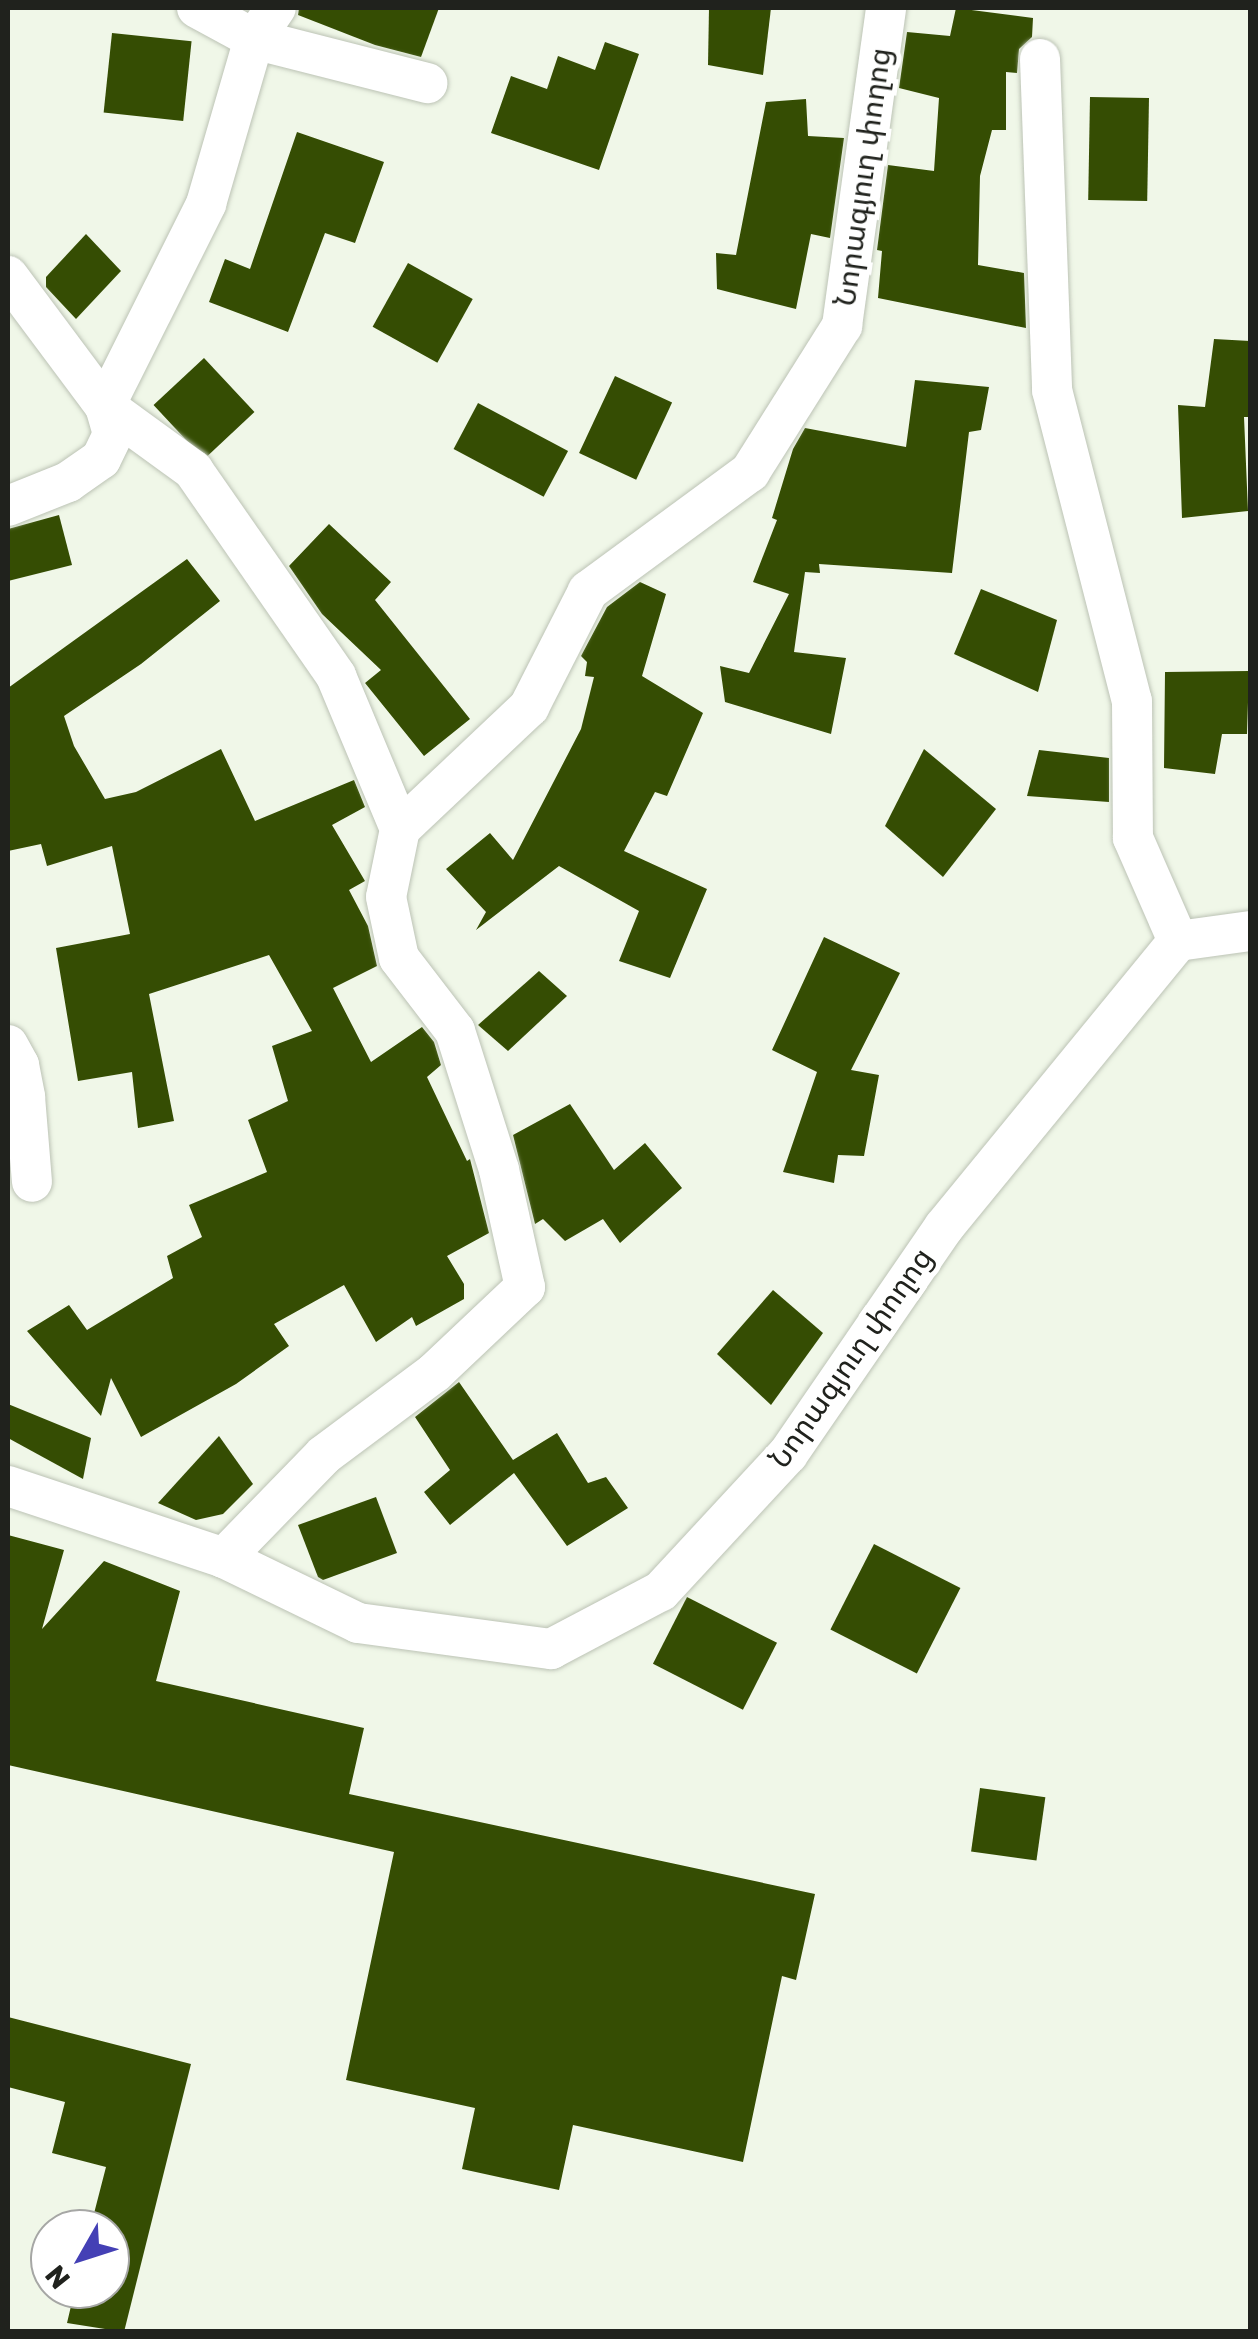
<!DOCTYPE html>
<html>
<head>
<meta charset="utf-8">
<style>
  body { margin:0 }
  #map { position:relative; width:1258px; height:2339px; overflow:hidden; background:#f0f7e8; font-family:Rubik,"Noto Sans Armenian",sans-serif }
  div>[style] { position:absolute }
  .building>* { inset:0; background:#354d03; transform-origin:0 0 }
  .roads { filter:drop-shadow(0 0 2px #bcc3b5) drop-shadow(0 0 2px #bcc3b5) }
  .minor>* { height:40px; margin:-20px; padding:0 20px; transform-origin:20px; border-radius:20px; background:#fff }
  span { translate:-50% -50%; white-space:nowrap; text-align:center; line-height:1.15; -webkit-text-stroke:10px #fff; paint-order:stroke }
  .street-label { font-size:30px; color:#20221d }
  .frame { position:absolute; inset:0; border:10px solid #20221d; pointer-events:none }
  .north { position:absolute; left:30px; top:2209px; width:100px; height:100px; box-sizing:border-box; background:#fff; border:2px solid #a6a7a5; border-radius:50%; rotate:231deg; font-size:28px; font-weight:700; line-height:40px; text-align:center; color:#20221d }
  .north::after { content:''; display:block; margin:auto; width:35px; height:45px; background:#4440b5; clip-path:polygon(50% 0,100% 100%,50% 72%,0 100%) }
</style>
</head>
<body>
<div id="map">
  <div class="building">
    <i style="clip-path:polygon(299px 8px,439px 8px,421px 57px,375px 45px,298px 15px)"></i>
    <i style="clip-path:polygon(709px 8px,771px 8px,763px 75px,708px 65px)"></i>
    <i style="clip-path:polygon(956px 8px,1033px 18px,1032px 37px,1019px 49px,1017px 73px,1006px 72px,1006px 130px,992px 130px,980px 176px,978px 265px,1024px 273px,1026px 328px,878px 298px,882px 251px,877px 250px,888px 165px,934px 171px,939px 98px,899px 88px,907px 32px,950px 36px)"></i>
    <i style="left:112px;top:33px;width:80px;height:80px;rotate:6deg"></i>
    <i style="clip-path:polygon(605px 42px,639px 54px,599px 170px,491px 133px,511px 76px,547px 89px,558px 56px,595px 70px)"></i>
    <i style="left:1090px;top:97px;width:59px;height:103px;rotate:1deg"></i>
    <i style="clip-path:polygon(806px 99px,808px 136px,844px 138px,830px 238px,811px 234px,796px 309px,717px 289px,716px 253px,736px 255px,766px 102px)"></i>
    <i style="clip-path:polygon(297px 132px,384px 162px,355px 243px,325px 233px,288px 332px,209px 302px,225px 259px,250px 269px)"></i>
    <i style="clip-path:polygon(86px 234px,121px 271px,76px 319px,46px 287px,46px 277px)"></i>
    <i style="left:408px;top:263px;width:74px;height:73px;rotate:29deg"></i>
    <i style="clip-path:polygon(1214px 339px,1250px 341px,1248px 417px,1244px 417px,1248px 511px,1182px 518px,1178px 405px,1205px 407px)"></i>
    <i style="left:204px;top:358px;width:74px;height:69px;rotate:47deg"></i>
    <i style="left:615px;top:376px;width:63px;height:85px;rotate:25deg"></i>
    <i style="clip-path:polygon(915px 380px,989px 387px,981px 430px,969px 432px,952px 573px,819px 564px,820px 573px,805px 572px,794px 652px,846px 658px,831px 734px,725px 702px,720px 666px,749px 673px,789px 594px,753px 582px,777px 520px,772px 518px,793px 449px,805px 428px,906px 447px)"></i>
    <i style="left:478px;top:403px;width:102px;height:52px;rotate:28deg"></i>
    <i style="clip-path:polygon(59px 515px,72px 565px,8px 581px,8px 529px)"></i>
    <i style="clip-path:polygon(329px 524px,391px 582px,375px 600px,470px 719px,424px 756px,365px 683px,381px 670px,322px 614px,289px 566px)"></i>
    <i style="clip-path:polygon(187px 559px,220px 601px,141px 664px,64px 716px,74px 746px,105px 799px,136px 792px,221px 749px,255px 821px,354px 780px,365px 807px,332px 825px,365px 881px,349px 890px,368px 926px,377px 966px,333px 988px,371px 1062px,422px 1027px,434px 1042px,441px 1065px,427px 1077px,467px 1161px,470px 1159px,489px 1233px,447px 1256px,464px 1284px,464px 1299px,416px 1326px,412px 1317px,376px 1342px,344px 1285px,274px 1324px,289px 1346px,236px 1384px,141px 1437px,111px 1378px,101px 1416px,27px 1331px,69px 1305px,87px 1330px,173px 1278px,167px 1256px,202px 1237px,189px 1205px,267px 1172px,248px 1120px,288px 1101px,272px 1046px,312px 1031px,269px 955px,149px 994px,174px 1121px,138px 1128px,132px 1072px,78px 1081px,56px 948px,130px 934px,112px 846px,47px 866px,41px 844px,8px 851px,8px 688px)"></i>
    <i style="clip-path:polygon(640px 582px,666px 594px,642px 676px,703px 713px,667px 796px,655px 792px,624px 851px,707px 889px,670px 978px,619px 961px,639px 911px,559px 866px,476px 930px,486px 912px,446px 869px,490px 833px,513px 860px,581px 729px,594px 677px,585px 676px,587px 662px,581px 656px,607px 607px)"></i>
    <i style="clip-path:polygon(981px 589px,1057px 620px,1038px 692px,954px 654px)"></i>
    <i style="clip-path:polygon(1249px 671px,1247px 734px,1222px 734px,1215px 774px,1164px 768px,1165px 672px)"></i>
    <i style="clip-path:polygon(924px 749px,996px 809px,943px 877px,885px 826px)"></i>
    <i style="clip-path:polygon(1039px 750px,1109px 758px,1109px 802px,1027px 796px)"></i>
    <i style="clip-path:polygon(824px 937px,900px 973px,851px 1070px,879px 1075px,864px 1156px,838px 1155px,834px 1183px,783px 1172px,817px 1072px,772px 1050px)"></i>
    <i style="clip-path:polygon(539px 971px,567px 996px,508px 1051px,478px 1025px)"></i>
    <i style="clip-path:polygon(570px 1104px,614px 1170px,645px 1143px,682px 1188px,620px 1243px,603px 1219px,565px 1241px,543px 1219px,535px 1224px,513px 1135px)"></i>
    <i style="clip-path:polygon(773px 1290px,823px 1333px,771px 1405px,717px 1354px)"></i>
    <i style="clip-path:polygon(459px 1382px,513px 1460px,557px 1433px,588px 1483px,606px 1477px,628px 1508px,567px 1546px,514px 1473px,450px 1525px,424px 1492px,450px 1470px,415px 1417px)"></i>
    <i style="clip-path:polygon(8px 1404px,91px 1438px,83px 1479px,8px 1438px)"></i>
    <i style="clip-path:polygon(219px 1436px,253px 1484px,223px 1514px,196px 1520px,158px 1503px)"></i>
    <i style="clip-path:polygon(376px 1497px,397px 1553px,323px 1580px,318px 1577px,298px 1525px)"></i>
    <i style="clip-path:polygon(8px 1535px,64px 1550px,42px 1629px,104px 1561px,180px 1591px,156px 1681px,364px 1728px,349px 1794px,815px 1894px,796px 1980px,782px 1976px,743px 2162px,573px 2125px,559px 2190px,462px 2169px,475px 2108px,346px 2080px,394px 1852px,8px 1765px)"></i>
    <i style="left:874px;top:1544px;width:97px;height:96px;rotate:27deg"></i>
    <i style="left:687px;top:1597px;width:101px;height:75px;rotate:27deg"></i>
    <i style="left:980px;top:1788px;width:66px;height:64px;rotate:8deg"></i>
    <i style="clip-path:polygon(8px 2017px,191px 2064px,124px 2332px,67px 2323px,75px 2289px,110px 2289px,110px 2229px,90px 2229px,106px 2167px,52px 2153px,65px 2102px,8px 2087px)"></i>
  </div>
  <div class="roads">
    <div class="minor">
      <i style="left:197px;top:8px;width:65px;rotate:28.5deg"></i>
      <i style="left:254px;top:39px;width:179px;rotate:14.3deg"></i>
      <i style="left:1040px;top:59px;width:331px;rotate:87.9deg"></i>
      <i style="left:1052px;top:390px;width:321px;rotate:75.6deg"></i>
      <i style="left:1132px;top:701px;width:137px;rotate:89.6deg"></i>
      <i style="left:1133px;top:838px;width:112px;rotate:66.4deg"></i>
      <i style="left:8px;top:276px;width:162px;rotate:53.3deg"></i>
      <i style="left:105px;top:406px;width:109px;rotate:36deg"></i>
      <i style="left:193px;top:470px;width:251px;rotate:55.2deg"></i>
      <i style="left:336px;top:676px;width:166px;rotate:67.3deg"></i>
      <i style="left:400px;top:829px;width:69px;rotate:101.6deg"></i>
      <i style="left:386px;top:897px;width:62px;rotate:78deg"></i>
      <i style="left:399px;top:958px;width:92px;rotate:52.5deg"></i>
      <i style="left:455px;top:1031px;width:146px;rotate:72.4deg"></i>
      <i style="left:499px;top:1170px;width:120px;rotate:77.5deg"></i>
      <i style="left:525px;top:1287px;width:125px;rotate:136.6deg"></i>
      <i style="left:434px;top:1373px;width:137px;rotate:143.3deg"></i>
      <i style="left:324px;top:1455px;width:144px;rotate:134.2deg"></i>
      <i style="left:8px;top:506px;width:65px;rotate:-21.8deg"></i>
      <i style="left:68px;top:482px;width:40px;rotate:-34.9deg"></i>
      <i style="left:101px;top:459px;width:28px;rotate:-64deg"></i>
      <i style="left:113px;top:434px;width:29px;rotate:-106deg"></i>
      <i style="left:105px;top:406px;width:226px;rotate:-63.4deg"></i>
      <i style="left:206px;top:204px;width:172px;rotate:-73.8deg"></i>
      <i style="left:254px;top:39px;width:38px;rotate:-55deg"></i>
      <i style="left:400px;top:829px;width:178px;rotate:-43.4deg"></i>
      <i style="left:529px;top:707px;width:130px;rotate:-63deg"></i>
      <i style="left:588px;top:591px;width:201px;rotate:-36.3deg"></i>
      <i style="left:750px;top:472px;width:173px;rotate:-57.8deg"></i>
      <i style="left:842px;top:326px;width:321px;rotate:-82.1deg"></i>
      <i style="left:8px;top:1045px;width:23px;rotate:61deg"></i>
      <i style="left:19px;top:1065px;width:33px;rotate:79deg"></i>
      <i style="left:25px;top:1097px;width:85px;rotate:85.3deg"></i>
      <i style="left:8px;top:1486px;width:228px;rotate:18.4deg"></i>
      <i style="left:224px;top:1558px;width:149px;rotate:25.9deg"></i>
      <i style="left:358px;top:1623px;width:195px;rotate:7.7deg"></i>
      <i style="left:551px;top:1649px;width:124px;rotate:-27.8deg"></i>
      <i style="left:661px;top:1591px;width:187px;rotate:-47.2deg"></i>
      <i style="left:788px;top:1454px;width:275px;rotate:-55.5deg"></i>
      <i style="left:944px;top:1227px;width:370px;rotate:-50.7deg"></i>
      <i style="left:1178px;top:941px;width:73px;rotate:-7.9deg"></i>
    </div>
  </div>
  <div class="street-label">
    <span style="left:863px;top:177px;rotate:-82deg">Նորագյուղ փողոց</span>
    <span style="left:851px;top:1358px;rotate:-55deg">Նորագյուղ փողոց</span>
  </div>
  <div class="frame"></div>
  <div class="north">N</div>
</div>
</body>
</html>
